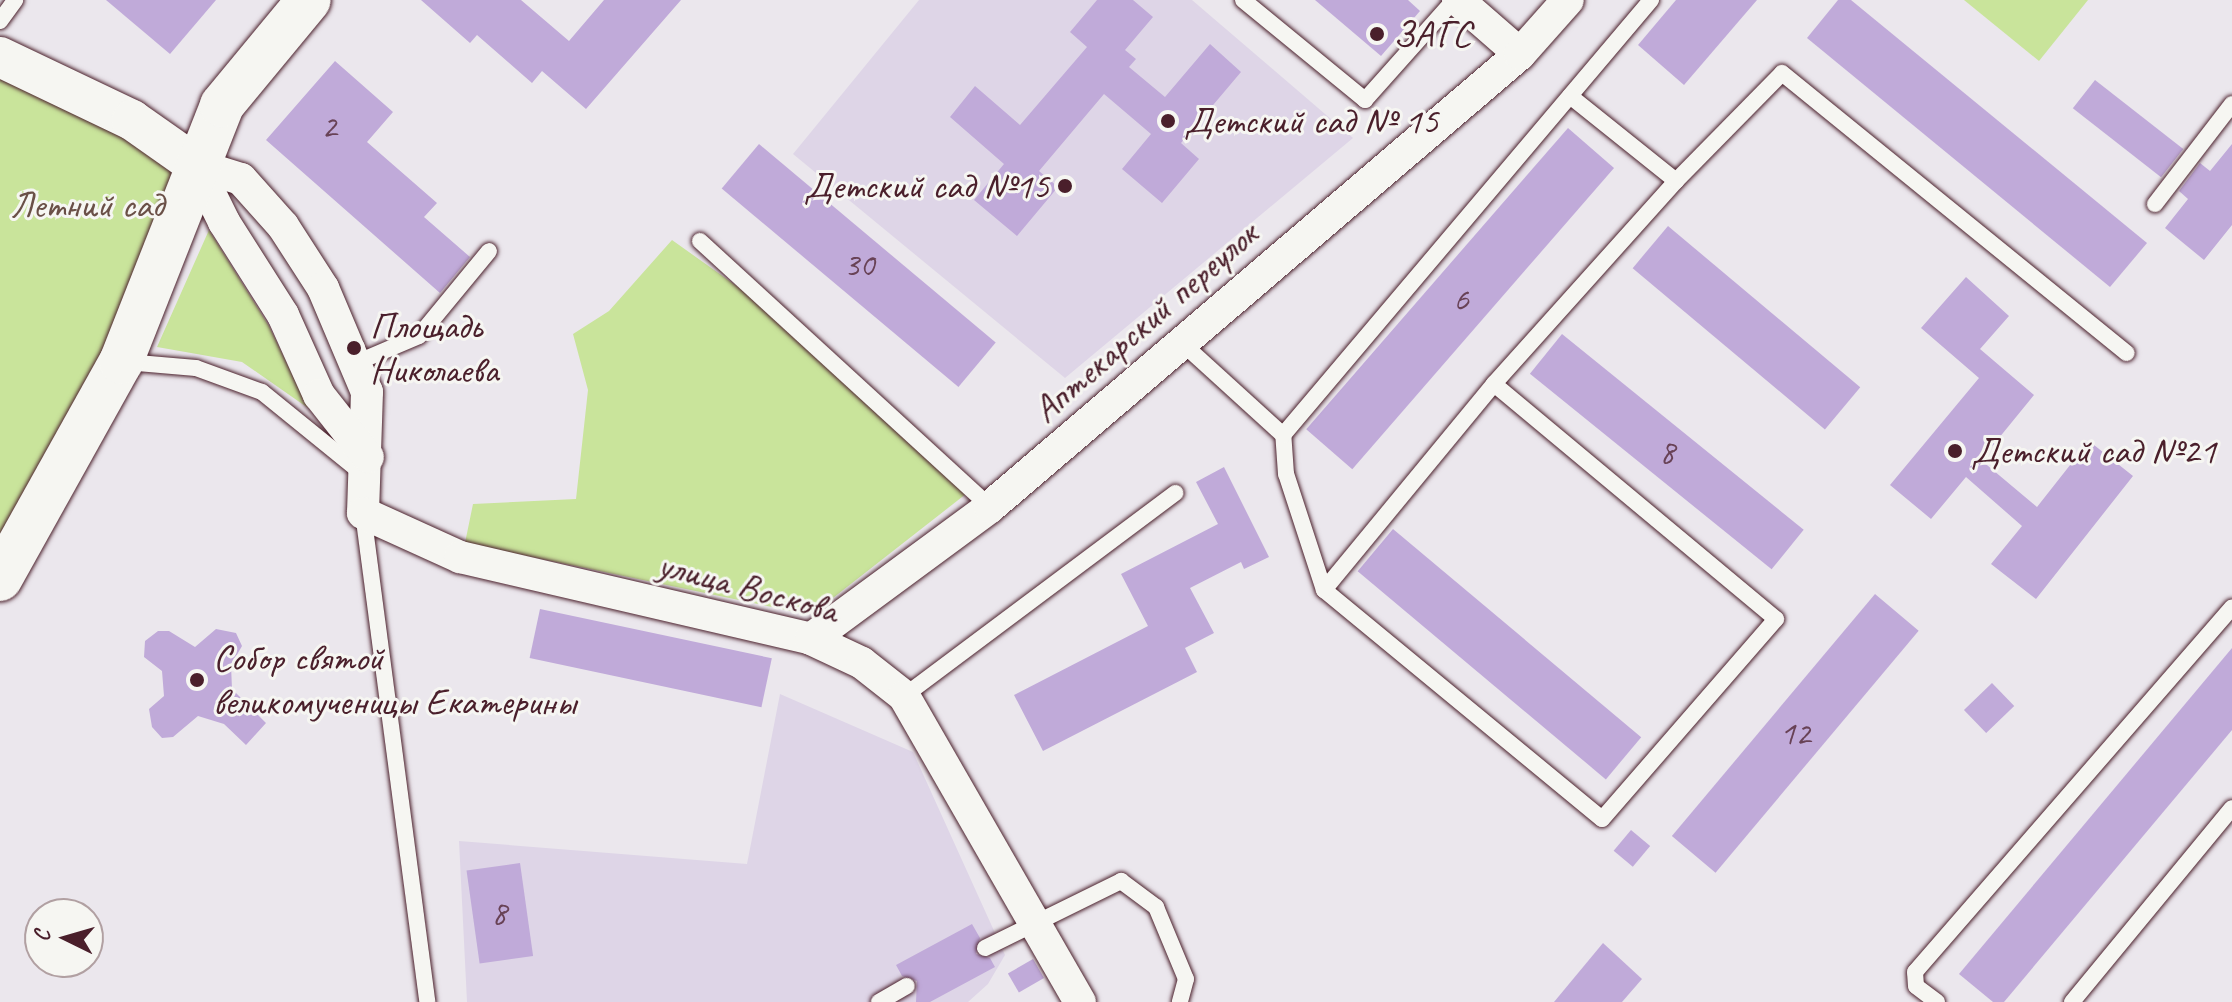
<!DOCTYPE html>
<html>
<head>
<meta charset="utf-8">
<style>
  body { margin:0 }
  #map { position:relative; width:2232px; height:1002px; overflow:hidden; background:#ebe7ed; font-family:Caveat,sans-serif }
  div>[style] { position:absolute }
  .built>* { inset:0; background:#ded5e7 }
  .green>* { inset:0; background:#c9e49b }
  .building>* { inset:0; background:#c0aad9; transform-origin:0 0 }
  .roads { filter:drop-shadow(0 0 2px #4a1f2b) drop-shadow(0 0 2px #4a1f2b) }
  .service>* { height:16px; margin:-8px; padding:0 8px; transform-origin:8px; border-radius:8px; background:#f6f6f2 }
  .minor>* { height:32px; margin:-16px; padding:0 16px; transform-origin:16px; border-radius:16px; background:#f6f6f2 }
  .tertiary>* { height:40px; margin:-20px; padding:0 20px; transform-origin:20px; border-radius:20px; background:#f6f6f2 }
  .secondary>* { height:44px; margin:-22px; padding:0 22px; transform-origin:22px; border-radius:22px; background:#f6f6f2 }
  .dots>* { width:22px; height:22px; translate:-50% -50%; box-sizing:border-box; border:4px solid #f6f6f2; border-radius:50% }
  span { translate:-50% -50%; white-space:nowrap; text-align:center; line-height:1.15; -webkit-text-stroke:6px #f6f6f2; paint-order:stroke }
  .number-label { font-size:34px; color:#684256 }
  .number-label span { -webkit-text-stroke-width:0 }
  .poi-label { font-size:38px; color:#4a1f2b }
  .left { translate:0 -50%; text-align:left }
  .right { translate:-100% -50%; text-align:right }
  .park-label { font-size:38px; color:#6a5047 }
  .street-label { font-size:38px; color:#4a1f2b }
  .north { position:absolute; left:24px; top:898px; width:80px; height:80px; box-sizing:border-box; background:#f6f6f2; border:2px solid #b1a0a2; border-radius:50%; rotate:275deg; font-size:22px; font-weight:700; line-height:32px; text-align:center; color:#4a1f2b }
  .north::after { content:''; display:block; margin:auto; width:28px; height:36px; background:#4a1f2b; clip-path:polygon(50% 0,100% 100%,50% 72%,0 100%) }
</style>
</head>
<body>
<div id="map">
  <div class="built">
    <i style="clip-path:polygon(919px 0,1192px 0,1353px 138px,1065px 378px,793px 154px)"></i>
    <i style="clip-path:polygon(780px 694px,913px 752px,1005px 955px,988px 984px,968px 1002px,467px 1002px,459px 841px,747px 864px)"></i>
  </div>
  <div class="green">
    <i style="clip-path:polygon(1964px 0,2088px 0,2039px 61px)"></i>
    <i style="clip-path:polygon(0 59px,196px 165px,108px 387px,0 538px)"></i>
    <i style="clip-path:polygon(209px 230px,269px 326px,308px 408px,242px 362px,157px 347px)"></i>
    <i style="clip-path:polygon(672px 240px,790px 324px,971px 490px,824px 605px,796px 612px,465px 543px,473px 504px,576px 499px,588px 390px,573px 334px,609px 311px)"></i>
  </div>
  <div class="building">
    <i style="clip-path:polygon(106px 0,216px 0,170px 54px)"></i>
    <i style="clip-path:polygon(421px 0,521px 0,569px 41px,604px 0,681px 0,586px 109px,542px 71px,532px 83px,477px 35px,470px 43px)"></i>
    <i style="clip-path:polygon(1097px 0,1133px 0,1153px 17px,1125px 50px,1136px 59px,1129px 67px,1165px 97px,1210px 44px,1241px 72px,1181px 143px,1199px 159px,1162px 203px,1122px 169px,1151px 134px,1104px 94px,1039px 171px,1058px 187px,1017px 236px,974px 200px,1004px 164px,950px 117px,975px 86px,1020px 125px,1087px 47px,1070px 32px)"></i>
    <i style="clip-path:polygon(1315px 0,1408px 0,1420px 11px,1381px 56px)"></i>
    <i style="clip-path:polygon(1676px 0,1757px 0,1684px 85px,1638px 45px)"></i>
    <i style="clip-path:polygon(1838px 0,1851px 0,2147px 243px,2110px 287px,1807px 38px)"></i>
    <i style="clip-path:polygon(335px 61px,393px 112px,367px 142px,437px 203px,424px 217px,470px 257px,440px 293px,266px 140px)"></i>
    <i style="left:2095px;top:80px;width:112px;height:36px;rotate:38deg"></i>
    <i style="left:1568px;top:128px;width:61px;height:399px;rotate:41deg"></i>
    <i style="left:759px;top:144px;width:309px;height:58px;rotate:40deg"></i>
    <i style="clip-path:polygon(2232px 144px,2232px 225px,2204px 260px,2165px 228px,2188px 199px,2179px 191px,2200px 163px,2210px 171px)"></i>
    <i style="left:1668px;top:226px;width:251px;height:55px;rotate:40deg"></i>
    <i style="clip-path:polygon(1966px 277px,2009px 316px,1980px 349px,2034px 395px,1981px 460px,2037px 507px,2089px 441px,2133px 476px,2036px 599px,1991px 564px,2022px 526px,1966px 477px,1931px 519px,1890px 485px,1979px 378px,1921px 328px)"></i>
    <i style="left:1562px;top:334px;width:311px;height:51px;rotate:39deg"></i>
    <i style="clip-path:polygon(1224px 467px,1269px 557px,1244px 569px,1241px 562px,1190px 588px,1214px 633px,1185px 648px,1197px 672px,1043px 751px,1014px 695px,1148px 626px,1121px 574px,1218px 524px,1196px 482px)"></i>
    <i style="left:1393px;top:529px;width:324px;height:55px;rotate:40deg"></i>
    <i style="left:1875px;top:594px;width:57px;height:316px;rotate:40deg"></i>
    <i style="left:540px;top:609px;width:237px;height:50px;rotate:12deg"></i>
    <i style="clip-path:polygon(216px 629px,236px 633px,242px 646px,231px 665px,232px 689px,266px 723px,246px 745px,224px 724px,198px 716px,173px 737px,162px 738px,152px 727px,149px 709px,164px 696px,162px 671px,144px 657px,145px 641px,158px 631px,169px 631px,195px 647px)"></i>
    <i style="clip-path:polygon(2232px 648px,2232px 730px,2004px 1002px,1993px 1002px,1959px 974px)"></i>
    <i style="left:1992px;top:683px;width:32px;height:39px;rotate:46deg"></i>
    <i style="left:1631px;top:830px;width:25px;height:27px;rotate:40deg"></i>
    <i style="left:520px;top:863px;width:94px;height:54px;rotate:82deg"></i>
    <i style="clip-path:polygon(972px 924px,980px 938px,976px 954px,990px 958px,995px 967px,930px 1002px,916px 1002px,917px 981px,902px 976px,896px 965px)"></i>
    <i style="clip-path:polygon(1603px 943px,1642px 979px,1622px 1002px,1554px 1002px)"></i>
    <i style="left:1033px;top:959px;width:22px;height:29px;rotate:60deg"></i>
  </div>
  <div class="roads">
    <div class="service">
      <i style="left:1243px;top:0;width:158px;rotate:39.3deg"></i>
      <i style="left:1365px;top:100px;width:134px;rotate:-48.3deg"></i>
      <i style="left:0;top:21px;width:26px;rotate:-54deg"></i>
      <i style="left:1570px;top:96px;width:136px;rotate:38.7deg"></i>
      <i style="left:1676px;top:181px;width:273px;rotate:131.9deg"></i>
      <i style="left:1494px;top:384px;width:367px;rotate:39.8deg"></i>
      <i style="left:1776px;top:619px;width:265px;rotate:131deg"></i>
      <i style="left:1602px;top:819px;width:360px;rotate:-140.5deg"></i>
      <i style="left:1324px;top:590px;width:122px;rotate:-108.1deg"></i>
      <i style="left:1286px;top:474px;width:39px;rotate:-94deg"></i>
      <i style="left:1283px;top:435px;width:570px;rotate:-49.77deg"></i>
      <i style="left:1676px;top:181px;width:151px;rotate:-45.5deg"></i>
      <i style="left:1782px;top:73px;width:444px;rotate:39.1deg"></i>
      <i style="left:2155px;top:204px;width:126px;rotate:-52.4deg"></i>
      <i style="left:700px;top:241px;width:394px;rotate:42.5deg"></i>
      <i style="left:1182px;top:343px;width:137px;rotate:42.3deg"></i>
      <i style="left:126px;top:362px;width:70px;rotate:4.9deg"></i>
      <i style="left:196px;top:368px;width:70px;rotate:20deg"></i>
      <i style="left:262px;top:392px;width:132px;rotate:39.1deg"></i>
      <i style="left:358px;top:362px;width:66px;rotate:-23.1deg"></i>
      <i style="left:419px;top:336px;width:110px;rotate:-50.5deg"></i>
      <i style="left:363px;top:513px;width:493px;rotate:82.5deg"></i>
      <i style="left:1324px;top:590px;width:267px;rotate:-50.5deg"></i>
      <i style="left:904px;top:696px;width:339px;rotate:-36.8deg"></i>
      <i style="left:985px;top:948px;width:152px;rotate:-26.2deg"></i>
      <i style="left:1121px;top:881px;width:44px;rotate:36.6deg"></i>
      <i style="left:1156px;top:907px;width:78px;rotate:67.4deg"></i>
      <i style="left:1186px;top:979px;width:24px;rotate:105deg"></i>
      <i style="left:879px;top:1002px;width:32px;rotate:-30deg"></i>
      <i style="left:1937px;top:1002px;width:26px;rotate:-143deg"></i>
      <i style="left:1916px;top:986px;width:14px;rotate:-94deg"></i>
      <i style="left:1915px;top:972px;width:483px;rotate:-49deg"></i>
      <i style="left:2072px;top:1002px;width:251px;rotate:-50.5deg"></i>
    </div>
    <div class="minor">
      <i style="left:1458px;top:0;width:82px;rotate:41.1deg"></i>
      <i style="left:196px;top:165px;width:47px;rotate:17.3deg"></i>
      <i style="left:241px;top:179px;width:63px;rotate:48.2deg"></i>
      <i style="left:283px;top:226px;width:74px;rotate:57.2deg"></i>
      <i style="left:323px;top:288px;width:113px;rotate:67.1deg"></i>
      <i style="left:367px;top:392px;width:121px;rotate:91.9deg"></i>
      <i style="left:363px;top:513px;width:107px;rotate:24.4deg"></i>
      <i style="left:460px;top:557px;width:360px;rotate:13.1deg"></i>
      <i style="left:811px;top:639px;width:56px;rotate:25.2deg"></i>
      <i style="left:862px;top:663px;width:53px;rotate:38.2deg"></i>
      <i style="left:904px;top:696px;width:353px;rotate:60.1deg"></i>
      <i style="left:196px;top:165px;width:64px;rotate:63.8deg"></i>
      <i style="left:224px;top:222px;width:110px;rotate:57.6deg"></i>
      <i style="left:283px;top:315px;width:88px;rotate:65.8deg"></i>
      <i style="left:319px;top:395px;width:79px;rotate:51.7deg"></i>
      <i style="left:811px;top:639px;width:222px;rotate:-36.4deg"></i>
      <i style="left:990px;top:507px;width:697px;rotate:-40.52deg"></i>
      <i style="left:1520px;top:54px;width:72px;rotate:-48.4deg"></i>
    </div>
    <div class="tertiary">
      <i style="left:0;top:57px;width:146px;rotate:25.5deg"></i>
      <i style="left:132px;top:120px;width:78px;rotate:35.1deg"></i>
    </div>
    <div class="secondary">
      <i style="left:0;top:579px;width:248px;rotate:-60.9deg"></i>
      <i style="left:121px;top:362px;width:276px;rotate:-68.5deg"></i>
      <i style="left:222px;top:105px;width:136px;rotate:-50.4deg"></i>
    </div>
  </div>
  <div class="dots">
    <i style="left:1377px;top:34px;background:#4a1f2b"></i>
    <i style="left:1168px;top:121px;background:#4a1f2b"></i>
    <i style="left:1065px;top:186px;background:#4a1f2b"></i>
    <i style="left:354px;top:348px;background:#4a1f2b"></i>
    <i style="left:1955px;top:451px;background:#4a1f2b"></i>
    <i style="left:197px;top:680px;background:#4a1f2b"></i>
  </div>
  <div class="number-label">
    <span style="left:329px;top:126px">2</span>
    <span style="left:859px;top:265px">30</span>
    <span style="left:1461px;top:299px">6</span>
    <span style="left:1667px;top:452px">8</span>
    <span style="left:1795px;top:733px">12</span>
    <span style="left:499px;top:913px">8</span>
  </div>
  <div class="poi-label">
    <span class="left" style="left:1393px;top:34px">ЗАГС</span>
    <span class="left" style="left:1184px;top:121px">Детский сад № 15</span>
    <span class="right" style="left:1049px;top:186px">Детский сад №15</span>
    <span class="left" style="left:370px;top:348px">Площадь<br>Николаева</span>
    <span class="left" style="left:1971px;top:451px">Детский сад №21</span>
    <span class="left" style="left:213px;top:680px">Собор святой<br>великомученицы Екатерины</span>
  </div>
  <div class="park-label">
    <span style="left:87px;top:205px">Летний сад</span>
  </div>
  <div class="street-label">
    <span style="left:1145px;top:322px;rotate:-41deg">Аптекарский переулок</span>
    <span style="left:748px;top:587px;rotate:15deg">улица Воскова</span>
  </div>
  <div class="north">С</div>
</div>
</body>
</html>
